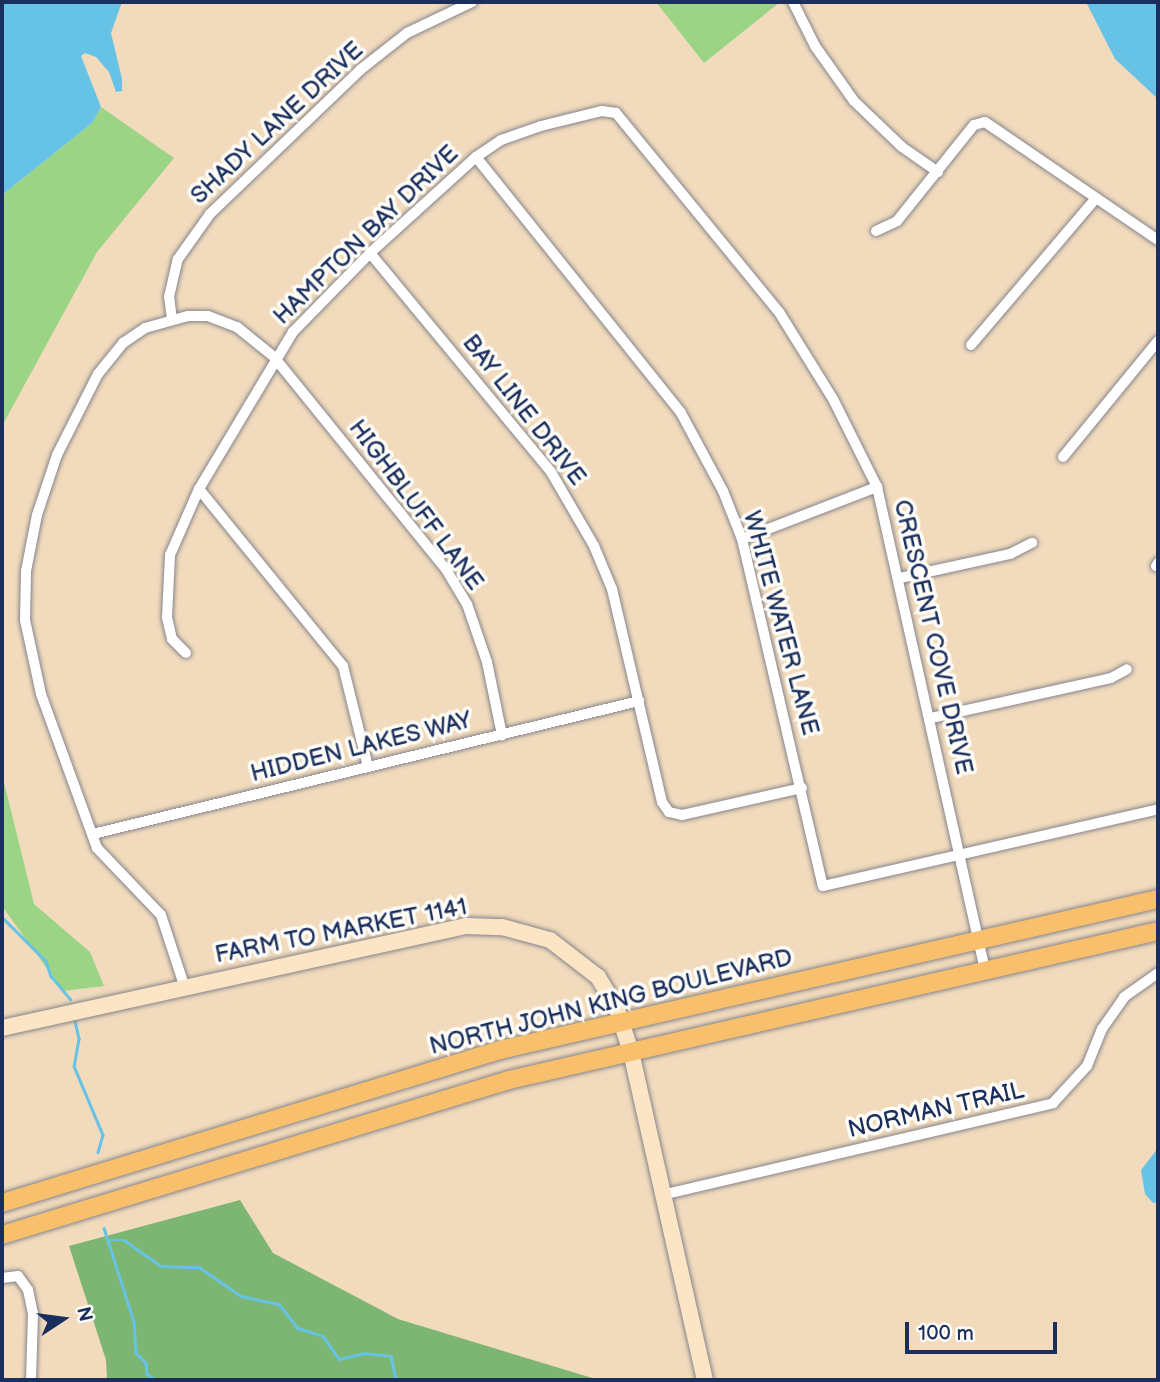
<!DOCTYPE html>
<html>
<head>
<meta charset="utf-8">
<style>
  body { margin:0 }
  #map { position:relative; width:1160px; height:1382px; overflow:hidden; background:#f2dbbc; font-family:"Balsamiq Sans",sans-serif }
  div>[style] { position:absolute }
  .green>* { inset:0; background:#9cd486 }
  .forest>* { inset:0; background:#7db673 }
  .water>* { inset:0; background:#67c3e5 }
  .stream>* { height:2.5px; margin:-1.25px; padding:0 1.25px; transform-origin:1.25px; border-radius:1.25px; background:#67c3e5 }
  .roads { filter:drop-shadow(0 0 2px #86858d) drop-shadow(0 0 2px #86858d) }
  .street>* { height:10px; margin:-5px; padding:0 5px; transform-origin:5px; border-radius:5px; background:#fff }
  .secondary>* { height:16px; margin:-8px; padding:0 8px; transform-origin:8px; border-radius:8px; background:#fce5c4 }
  .primary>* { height:18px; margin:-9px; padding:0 9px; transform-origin:9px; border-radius:9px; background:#f8bf6c }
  span { translate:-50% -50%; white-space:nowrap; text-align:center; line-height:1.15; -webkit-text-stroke:7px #fdfcf7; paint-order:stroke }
  .street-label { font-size:24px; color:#1b2f5e }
  .frame { position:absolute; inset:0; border:4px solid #1b2f5e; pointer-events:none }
  .north { position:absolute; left:28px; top:1284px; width:70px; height:70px; -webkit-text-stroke:5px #fdfcf7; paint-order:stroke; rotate:77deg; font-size:19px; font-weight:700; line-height:28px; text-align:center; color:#1b2f5e }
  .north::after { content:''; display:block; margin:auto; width:24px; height:32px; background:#1b2f5e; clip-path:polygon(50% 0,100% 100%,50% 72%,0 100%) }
  .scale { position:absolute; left:905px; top:1322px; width:152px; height:32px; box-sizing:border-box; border:4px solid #1b2f5e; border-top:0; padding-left:9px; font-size:21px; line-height:24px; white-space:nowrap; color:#1b2f5e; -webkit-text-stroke:5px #fdfcf7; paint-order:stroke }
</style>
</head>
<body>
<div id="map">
  <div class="green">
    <i style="clip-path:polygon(656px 2px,779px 2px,779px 3px,704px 63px)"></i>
    <i style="clip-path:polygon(101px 107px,174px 158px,97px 252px,2px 426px,2px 195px,92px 123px)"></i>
    <i style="clip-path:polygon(2px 774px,34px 904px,90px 952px,104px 986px,63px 991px,2px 906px)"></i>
  </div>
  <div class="forest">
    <i style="clip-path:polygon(240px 1200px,273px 1253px,398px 1319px,599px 1380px,107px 1380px,106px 1360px,69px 1246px)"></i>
  </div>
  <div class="water">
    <i style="clip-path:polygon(2px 2px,122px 2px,111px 33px,122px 79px,122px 91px,116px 92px,109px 72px,96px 57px,85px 53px,81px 56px,101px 107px,92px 123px,2px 195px)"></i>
    <i style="clip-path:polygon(1086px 2px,1158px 2px,1158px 99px,1115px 59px)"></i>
    <i style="clip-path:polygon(1158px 1148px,1158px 1202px,1153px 1203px,1145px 1194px,1141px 1170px)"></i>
  </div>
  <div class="stream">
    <i style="left:2px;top:917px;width:62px;rotate:45deg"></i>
    <i style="left:46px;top:961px;width:16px;rotate:72deg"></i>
    <i style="left:51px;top:976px;width:30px;rotate:50deg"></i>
    <i style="left:75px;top:1021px;width:18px;rotate:77deg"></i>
    <i style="left:79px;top:1039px;width:27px;rotate:100deg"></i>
    <i style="left:74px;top:1066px;width:75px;rotate:67.2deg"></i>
    <i style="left:103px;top:1135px;width:18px;rotate:106deg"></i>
    <i style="left:104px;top:1228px;width:99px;rotate:72.3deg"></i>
    <i style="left:134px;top:1322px;width:31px;rotate:86deg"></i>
    <i style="left:136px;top:1353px;width:14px;rotate:45deg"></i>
    <i style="left:146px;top:1363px;width:11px;rotate:85deg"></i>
    <i style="left:147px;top:1374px;width:11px;rotate:34deg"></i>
    <i style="left:108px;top:1240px;width:16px"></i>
    <i style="left:124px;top:1240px;width:45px;rotate:35.1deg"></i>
    <i style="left:161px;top:1266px;width:38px;rotate:2deg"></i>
    <i style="left:199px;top:1267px;width:51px;rotate:34.6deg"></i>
    <i style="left:241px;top:1296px;width:39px;rotate:12deg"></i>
    <i style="left:279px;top:1304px;width:31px;rotate:52deg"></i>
    <i style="left:298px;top:1328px;width:26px;rotate:18deg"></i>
    <i style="left:323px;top:1336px;width:28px;rotate:55deg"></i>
    <i style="left:339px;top:1359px;width:26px;rotate:-13deg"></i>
    <i style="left:364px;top:1353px;width:27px;rotate:6deg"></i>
    <i style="left:391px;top:1356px;width:25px;rotate:78deg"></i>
  </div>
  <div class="roads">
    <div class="street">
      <i style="left:793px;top:2px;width:49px;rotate:63.4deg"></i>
      <i style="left:815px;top:46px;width:67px;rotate:54.7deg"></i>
      <i style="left:854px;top:101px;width:66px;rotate:43.8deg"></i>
      <i style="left:902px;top:147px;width:44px;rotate:34.8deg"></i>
      <i style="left:476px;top:157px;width:328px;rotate:51.3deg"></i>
      <i style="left:681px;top:413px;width:89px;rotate:61.7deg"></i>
      <i style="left:723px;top:491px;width:52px;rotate:68.4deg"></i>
      <i style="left:742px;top:539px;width:356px;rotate:76.9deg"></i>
      <i style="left:823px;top:886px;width:344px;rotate:-12.9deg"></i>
      <i style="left:876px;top:231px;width:23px;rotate:-25deg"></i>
      <i style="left:897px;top:221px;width:123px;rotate:-51.3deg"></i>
      <i style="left:974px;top:125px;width:11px;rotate:-15deg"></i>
      <i style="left:985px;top:122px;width:209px;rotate:34.3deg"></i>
      <i style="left:370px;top:253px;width:284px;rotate:50.4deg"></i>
      <i style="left:551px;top:472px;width:86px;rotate:59.8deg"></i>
      <i style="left:594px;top:546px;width:47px;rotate:67.3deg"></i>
      <i style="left:612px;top:589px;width:219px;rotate:76.8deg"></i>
      <i style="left:662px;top:802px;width:12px;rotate:55deg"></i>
      <i style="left:669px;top:812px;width:13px;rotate:13deg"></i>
      <i style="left:682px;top:815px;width:123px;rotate:-12.7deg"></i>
      <i style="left:172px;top:320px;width:23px;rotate:-97deg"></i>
      <i style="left:169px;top:297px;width:39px;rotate:-77deg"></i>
      <i style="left:178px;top:259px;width:55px;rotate:-54.6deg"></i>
      <i style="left:210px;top:214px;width:208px;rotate:-43.8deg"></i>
      <i style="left:360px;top:70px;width:60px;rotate:-38.2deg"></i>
      <i style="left:407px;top:33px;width:72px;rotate:-25.5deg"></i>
      <i style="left:971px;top:345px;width:193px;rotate:-49.6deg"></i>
      <i style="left:1063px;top:457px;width:150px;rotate:-50.7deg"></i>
      <i style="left:199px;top:489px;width:228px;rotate:50.9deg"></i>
      <i style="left:343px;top:666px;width:104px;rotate:76.1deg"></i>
      <i style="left:742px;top:539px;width:145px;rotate:-21.1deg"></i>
      <i style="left:1156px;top:566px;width:4px;rotate:-56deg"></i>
      <i style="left:900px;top:578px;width:113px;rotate:-12.3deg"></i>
      <i style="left:1010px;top:554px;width:25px;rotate:-27deg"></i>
      <i style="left:186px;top:653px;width:20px;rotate:-135deg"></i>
      <i style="left:172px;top:639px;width:23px;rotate:-103deg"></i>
      <i style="left:167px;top:617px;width:62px;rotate:-87.2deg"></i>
      <i style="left:170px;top:555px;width:72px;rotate:-66.3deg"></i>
      <i style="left:199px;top:489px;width:183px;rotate:-59.1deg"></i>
      <i style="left:293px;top:332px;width:110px;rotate:-45.7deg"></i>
      <i style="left:370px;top:253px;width:143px;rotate:-42.2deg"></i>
      <i style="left:476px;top:157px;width:30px;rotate:-34deg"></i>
      <i style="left:501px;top:140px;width:42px;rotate:-19.3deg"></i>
      <i style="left:541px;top:126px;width:63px;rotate:-13.8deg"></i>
      <i style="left:602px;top:111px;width:14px;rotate:8deg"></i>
      <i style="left:616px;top:113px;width:257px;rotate:50.7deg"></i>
      <i style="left:779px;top:312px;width:102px;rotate:58.2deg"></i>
      <i style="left:833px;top:399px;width:98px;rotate:63.4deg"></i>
      <i style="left:877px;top:487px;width:496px;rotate:77.4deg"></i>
      <i style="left:931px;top:718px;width:184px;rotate:-12.5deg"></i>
      <i style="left:1111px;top:678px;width:18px;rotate:-29deg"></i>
      <i style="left:93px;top:834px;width:562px;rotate:-13.69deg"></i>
      <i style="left:184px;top:985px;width:74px;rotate:-108.2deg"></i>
      <i style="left:161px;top:915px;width:93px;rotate:-133.7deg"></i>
      <i style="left:97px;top:848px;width:164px;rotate:-110deg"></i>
      <i style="left:41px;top:694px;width:76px;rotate:-102.2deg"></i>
      <i style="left:25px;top:620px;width:49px;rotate:-88.8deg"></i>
      <i style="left:26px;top:571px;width:57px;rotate:-78.9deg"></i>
      <i style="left:37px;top:515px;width:63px;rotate:-71.6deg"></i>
      <i style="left:57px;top:455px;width:91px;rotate:-63.2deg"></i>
      <i style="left:98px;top:374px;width:40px;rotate:-51deg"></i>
      <i style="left:123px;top:343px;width:27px;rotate:-34deg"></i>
      <i style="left:145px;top:328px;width:45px;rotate:-15.6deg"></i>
      <i style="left:188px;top:316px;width:20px"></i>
      <i style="left:208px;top:316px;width:31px;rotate:21deg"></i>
      <i style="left:237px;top:327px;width:48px;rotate:39deg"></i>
      <i style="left:274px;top:357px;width:275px;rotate:51deg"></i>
      <i style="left:447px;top:571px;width:39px;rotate:59deg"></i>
      <i style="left:467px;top:604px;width:61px;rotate:71deg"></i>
      <i style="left:487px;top:662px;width:75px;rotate:78.4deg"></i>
      <i style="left:662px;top:1195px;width:402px;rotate:-13.2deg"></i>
      <i style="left:1053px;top:1103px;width:50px;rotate:-47.4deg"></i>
      <i style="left:1087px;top:1066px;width:40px;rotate:-68deg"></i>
      <i style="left:1102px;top:1029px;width:39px;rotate:-55deg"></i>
      <i style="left:1124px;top:997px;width:42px;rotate:-35.2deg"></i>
      <i style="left:2px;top:1278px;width:16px;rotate:-7deg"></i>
      <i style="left:18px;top:1276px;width:17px;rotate:54deg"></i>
      <i style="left:28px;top:1290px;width:24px;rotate:78deg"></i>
      <i style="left:33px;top:1313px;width:67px;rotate:91.7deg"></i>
    </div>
    <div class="secondary">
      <i style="left:2px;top:1028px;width:475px;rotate:-12.4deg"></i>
      <i style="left:466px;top:926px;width:36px;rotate:2deg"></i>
      <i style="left:502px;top:927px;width:50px;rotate:15.2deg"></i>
      <i style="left:550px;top:940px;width:61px;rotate:37.6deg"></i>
      <i style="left:598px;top:977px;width:37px;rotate:59deg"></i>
      <i style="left:617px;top:1009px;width:45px;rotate:72deg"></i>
      <i style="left:631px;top:1052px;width:336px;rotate:77.3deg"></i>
    </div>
    <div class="primary">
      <i style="left:2px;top:1203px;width:521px;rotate:-17.08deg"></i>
      <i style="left:500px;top:1050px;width:675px;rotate:-12.92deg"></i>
      <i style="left:2px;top:1235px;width:530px;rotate:-17deg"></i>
      <i style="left:509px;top:1080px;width:666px;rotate:-12.93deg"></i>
    </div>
  </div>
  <div class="street-label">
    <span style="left:277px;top:123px;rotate:-43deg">SHADY LANE DRIVE</span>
    <span style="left:366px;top:235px;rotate:-44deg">HAMPTON BAY DRIVE</span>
    <span style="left:524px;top:410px;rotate:52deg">BAY LINE DRIVE</span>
    <span style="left:416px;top:505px;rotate:53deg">HIGHBLUFF LANE</span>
    <span style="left:781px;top:623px;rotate:75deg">WHITE WATER LANE</span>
    <span style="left:933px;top:637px;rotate:77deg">CRESCENT COVE DRIVE</span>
    <span style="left:361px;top:747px;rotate:-14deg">HIDDEN LAKES WAY</span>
    <span style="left:341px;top:931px;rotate:-11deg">FARM TO MARKET 1141</span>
    <span style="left:611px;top:1002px;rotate:-14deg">NORTH JOHN KING BOULEVARD</span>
    <span style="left:936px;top:1110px;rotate:-13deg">NORMAN TRAIL</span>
  </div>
  <div class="frame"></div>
  <div class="north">N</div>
  <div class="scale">100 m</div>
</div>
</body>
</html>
